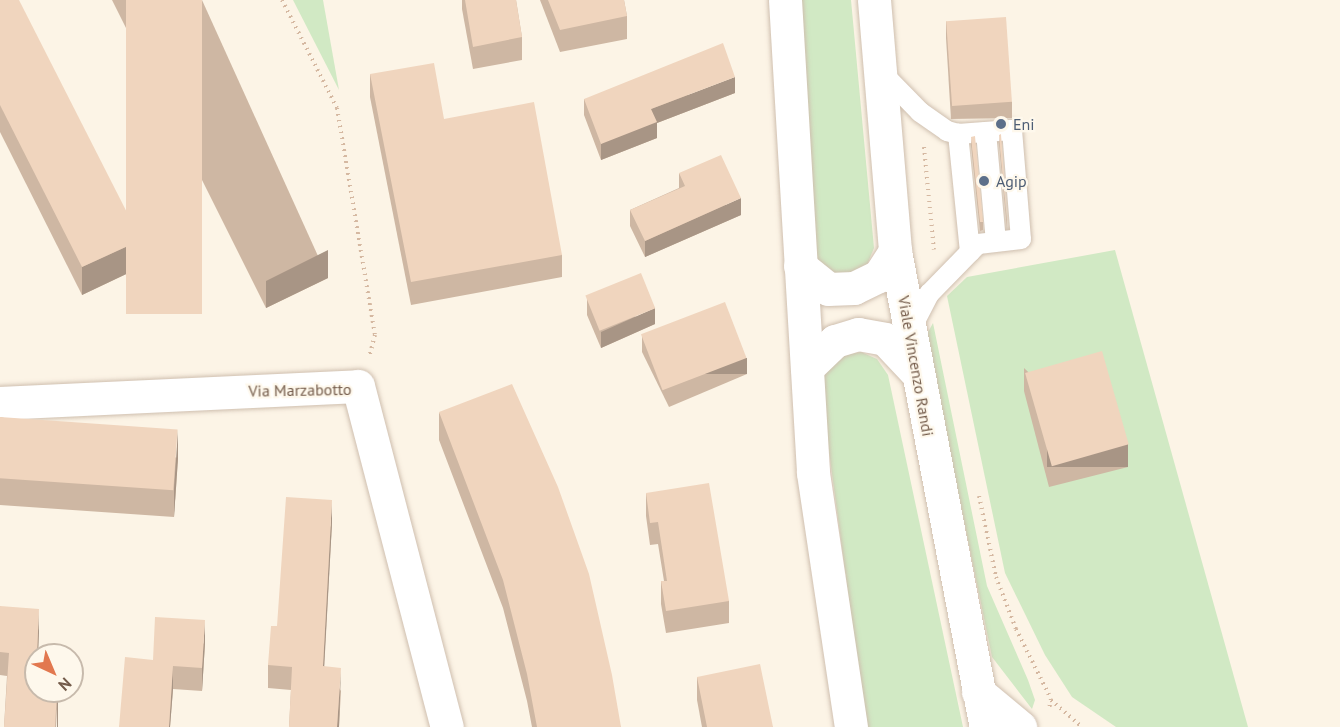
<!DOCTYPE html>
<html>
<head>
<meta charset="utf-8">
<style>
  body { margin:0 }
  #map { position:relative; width:1340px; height:727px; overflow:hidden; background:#fcf4e6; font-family:"PT Sans",sans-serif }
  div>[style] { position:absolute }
  .green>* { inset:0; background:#d1e9c4 }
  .path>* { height:4px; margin-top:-2px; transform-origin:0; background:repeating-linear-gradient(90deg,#d5b8a1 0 1.5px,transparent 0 6px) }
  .roads { filter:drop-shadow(0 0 2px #cfbfaf) drop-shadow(0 0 2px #cfbfaf) }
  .service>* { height:20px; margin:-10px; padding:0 10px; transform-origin:10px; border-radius:10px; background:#fff }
  .minor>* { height:33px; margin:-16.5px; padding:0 16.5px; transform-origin:16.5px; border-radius:16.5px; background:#fff }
  .tertiary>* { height:33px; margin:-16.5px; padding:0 16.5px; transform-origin:16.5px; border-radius:16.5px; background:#fff }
  .wall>* { inset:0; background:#ceb7a3 }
  .shaded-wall>* { inset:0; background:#a89585; transform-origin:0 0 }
  .building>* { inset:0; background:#f0d5be; transform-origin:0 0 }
  .dots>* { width:16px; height:16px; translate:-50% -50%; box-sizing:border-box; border:3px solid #fef8ec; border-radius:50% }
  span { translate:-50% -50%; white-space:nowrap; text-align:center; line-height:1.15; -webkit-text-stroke:4.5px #fef8ec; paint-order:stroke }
  .service-label { font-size:16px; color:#4e5e75 }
  .left { translate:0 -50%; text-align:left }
  .street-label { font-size:16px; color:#745c4b }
  .north { position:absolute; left:24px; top:643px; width:60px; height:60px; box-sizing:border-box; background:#fef8ec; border:2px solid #c7baac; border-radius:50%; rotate:136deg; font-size:16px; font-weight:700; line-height:24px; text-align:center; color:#745c4b }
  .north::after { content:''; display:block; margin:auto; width:21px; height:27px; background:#e2784f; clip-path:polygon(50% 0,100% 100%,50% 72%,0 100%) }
</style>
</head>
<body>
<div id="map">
  <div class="green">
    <i style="clip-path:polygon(293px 0,323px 0,339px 90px)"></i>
    <i style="clip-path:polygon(800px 0,851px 0,874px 248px,867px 265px,850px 274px,837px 276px,822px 269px,815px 255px)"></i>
    <i style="clip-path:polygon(1115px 250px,1248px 727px,1116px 727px,1072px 697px,1045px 655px,1005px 573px,947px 296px,967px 277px)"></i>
    <i style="clip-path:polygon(933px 323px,987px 586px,1028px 680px,1035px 700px,1032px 709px,992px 657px,926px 336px)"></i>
    <i style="clip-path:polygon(861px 352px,877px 359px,888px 375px,963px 727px,866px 727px,820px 384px,827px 368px,841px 356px)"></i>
  </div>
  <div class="path">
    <i style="left:282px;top:0;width:121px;rotate:63deg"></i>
    <i style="left:337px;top:108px;width:230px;rotate:80.5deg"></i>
    <i style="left:375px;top:335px;width:20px;rotate:105deg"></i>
    <i style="left:924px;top:147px;width:103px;rotate:84.5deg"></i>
    <i style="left:979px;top:496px;width:83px;rotate:78.1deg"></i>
    <i style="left:996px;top:577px;width:56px;rotate:69deg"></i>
    <i style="left:1016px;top:629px;width:78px;rotate:63.4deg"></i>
    <i style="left:1051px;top:699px;width:10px;rotate:101deg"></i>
    <i style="left:1051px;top:700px;width:41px;rotate:41.1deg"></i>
  </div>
  <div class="roads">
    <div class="service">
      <i style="left:881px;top:72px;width:56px;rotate:45.7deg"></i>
      <i style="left:920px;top:112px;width:33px;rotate:35deg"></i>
      <i style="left:947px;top:131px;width:11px;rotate:15deg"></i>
      <i style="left:958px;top:134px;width:54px;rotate:-4.2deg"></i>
      <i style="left:1012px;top:130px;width:109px;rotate:85.3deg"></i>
      <i style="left:1021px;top:239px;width:43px;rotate:173.4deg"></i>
      <i style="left:978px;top:244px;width:11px;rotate:135deg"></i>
      <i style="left:986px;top:132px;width:109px;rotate:84.8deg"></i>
      <i style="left:910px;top:331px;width:42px;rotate:-62.8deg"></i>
      <i style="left:929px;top:294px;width:59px;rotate:-45.7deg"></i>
      <i style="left:970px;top:252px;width:119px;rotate:-95.8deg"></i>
    </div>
    <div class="minor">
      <i style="left:0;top:403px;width:358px;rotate:-2.7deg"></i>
      <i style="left:358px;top:386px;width:352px;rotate:75.4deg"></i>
      <i style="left:978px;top:692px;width:55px;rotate:39.8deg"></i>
    </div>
    <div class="tertiary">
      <i style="left:785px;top:0;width:474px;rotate:86.6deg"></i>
      <i style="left:813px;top:473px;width:257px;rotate:81.5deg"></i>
      <i style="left:874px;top:0;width:252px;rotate:85.2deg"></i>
      <i style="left:895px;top:251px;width:485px;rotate:79.2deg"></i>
      <i style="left:800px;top:266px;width:36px;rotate:39deg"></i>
      <i style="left:828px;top:289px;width:26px;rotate:-2deg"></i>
      <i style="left:854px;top:288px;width:28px;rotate:-26deg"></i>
      <i style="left:879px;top:276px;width:30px;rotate:-57deg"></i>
      <i style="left:807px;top:368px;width:39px;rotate:-44deg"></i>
      <i style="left:835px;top:341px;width:24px;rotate:-17deg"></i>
      <i style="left:858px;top:334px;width:27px;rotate:10deg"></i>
      <i style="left:885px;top:339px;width:44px;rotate:46.8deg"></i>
    </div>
  </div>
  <div class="wall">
    <i style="clip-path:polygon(0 0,141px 267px,82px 295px,0 132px)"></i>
    <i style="clip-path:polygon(112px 0,202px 0,328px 278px,266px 308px)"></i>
    <i style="clip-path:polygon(462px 0,516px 0,522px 37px,522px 60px,473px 69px,462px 9px)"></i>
    <i style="clip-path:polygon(540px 0,624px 0,627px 16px,627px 39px,560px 52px)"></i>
    <i style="clip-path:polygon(946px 21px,1012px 102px,1012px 118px,951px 119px,946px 38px)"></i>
    <i style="clip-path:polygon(370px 74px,444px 119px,562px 255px,562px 277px,411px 305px,370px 97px)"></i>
    <i style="clip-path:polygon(735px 93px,657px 123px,657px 138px,601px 160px,584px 115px,584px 99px)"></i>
    <i style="clip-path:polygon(999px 135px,1007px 220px,1007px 228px,999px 143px)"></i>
    <i style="clip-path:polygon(971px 137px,983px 222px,983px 230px,980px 231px,971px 145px)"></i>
    <i style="clip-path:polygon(679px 173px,741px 215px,645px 257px,630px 226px,630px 210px,679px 188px)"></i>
    <i style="clip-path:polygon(587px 298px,655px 324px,601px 348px,587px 315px)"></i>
    <i style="clip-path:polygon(642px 336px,747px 374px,669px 407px,642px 352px)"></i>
    <i style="clip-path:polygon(1024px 368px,1128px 467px,1049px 487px,1024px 391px)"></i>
    <i style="clip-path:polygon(439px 412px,621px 727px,532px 727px,527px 701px,503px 608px,439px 440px)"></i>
    <i style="clip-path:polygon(0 417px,178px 458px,174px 517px,0 505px)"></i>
    <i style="clip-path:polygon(646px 493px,729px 601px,729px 623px,666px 633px,661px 604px,661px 581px,664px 581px,658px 544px,650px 545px,646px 516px)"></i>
    <i style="clip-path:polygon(332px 523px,324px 666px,341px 691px,339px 727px,289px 727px,291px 690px,268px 688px,268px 665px)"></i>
    <i style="clip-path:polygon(0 606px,39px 631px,38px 653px,58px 691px,56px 727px,4px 727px,7px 676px,0 675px)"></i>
    <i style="clip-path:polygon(205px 643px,202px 691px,173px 689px,170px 727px,119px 727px,153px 660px)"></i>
    <i style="clip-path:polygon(697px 677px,773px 727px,702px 727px,697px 700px)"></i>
  </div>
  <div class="shaded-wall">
    <i style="clip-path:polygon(735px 77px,735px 93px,657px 123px,657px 138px,601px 160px,601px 144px,651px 109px)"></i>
    <i style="clip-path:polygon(741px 198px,741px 215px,645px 257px,645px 241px)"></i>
    <i style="clip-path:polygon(141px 240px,141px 267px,82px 295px,82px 267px)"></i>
    <i style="clip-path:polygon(328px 250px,328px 278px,266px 308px,266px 281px)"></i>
    <i style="clip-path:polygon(655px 308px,655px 324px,601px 348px,601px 332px)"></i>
    <i style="left:747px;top:358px;width:16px;height:85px;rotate:90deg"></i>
    <i style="clip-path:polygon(178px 430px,178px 458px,174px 517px,174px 489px)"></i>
    <i style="left:1128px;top:444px;width:23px;height:81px;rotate:90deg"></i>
    <i style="clip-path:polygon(332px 500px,332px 523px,323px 689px,323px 666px)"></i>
    <i style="clip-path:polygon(39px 609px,39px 631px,38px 655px,37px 655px)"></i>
    <i style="clip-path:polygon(205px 620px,205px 643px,202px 691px,202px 668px)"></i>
    <i style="clip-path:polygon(173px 666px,173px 689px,170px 727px,169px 727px)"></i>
    <i style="clip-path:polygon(341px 668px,339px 727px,337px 727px)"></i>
    <i style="left:57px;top:691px;width:1px;height:36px"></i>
  </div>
  <div class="building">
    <i style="clip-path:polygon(0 0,19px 0,141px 240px,82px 267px,0 105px)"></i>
    <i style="left:126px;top:0;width:76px;height:314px"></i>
    <i style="clip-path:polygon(465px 0,516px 0,522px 37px,473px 47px)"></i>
    <i style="clip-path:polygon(548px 0,624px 0,627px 16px,560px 30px)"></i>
    <i style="left:1006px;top:17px;width:85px;height:60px;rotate:86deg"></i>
    <i style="clip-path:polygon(723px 43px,735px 77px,651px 109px,657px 122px,601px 144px,584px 99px)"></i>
    <i style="clip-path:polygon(434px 63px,444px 119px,534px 102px,562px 255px,411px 282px,370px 74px)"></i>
    <i style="clip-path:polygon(1001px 134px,1007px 220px,999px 135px)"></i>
    <i style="clip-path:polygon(975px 136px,983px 222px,980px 222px,971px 137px)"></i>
    <i style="clip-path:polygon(721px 155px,741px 198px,645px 241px,630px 210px,685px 186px,679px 173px)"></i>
    <i style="left:641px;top:273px;width:38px;height:60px;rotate:68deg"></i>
    <i style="left:725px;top:302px;width:60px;height:90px;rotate:69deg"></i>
    <i style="left:1102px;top:351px;width:97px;height:80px;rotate:74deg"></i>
    <i style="clip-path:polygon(512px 384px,558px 487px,589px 574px,612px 675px,621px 727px,537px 727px,527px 674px,503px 580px,439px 412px)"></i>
    <i style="left:0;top:417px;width:178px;height:61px;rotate:4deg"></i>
    <i style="clip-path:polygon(709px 483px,729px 601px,666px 611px,661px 581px,667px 581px,658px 522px,650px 523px,646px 493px)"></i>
    <i style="clip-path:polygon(286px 497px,332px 500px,323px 666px,341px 668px,337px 727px,289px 727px,292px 667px,268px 665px,271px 626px,277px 626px)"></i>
    <i style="clip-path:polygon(0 606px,39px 609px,37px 653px,59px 654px,59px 655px,36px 655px,36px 691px,57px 691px,55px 727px,4px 727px,9px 653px,0 652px)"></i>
    <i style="clip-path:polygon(155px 617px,205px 620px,202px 668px,173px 666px,169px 727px,119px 727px,125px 657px,153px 660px)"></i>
    <i style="clip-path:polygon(760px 664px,773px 727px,707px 727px,697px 677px)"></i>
  </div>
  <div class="dots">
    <i style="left:1001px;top:124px;background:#5c6f8a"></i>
    <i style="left:984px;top:181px;background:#5c6f8a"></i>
  </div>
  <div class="service-label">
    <span class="left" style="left:1013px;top:124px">Eni</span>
    <span class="left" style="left:996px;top:181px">Agip</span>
  </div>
  <div class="street-label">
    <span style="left:916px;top:366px;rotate:80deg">Viale Vincenzo Randi</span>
    <span style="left:300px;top:390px;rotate:-1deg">Via Marzabotto</span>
  </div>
  <div class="north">N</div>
</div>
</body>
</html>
